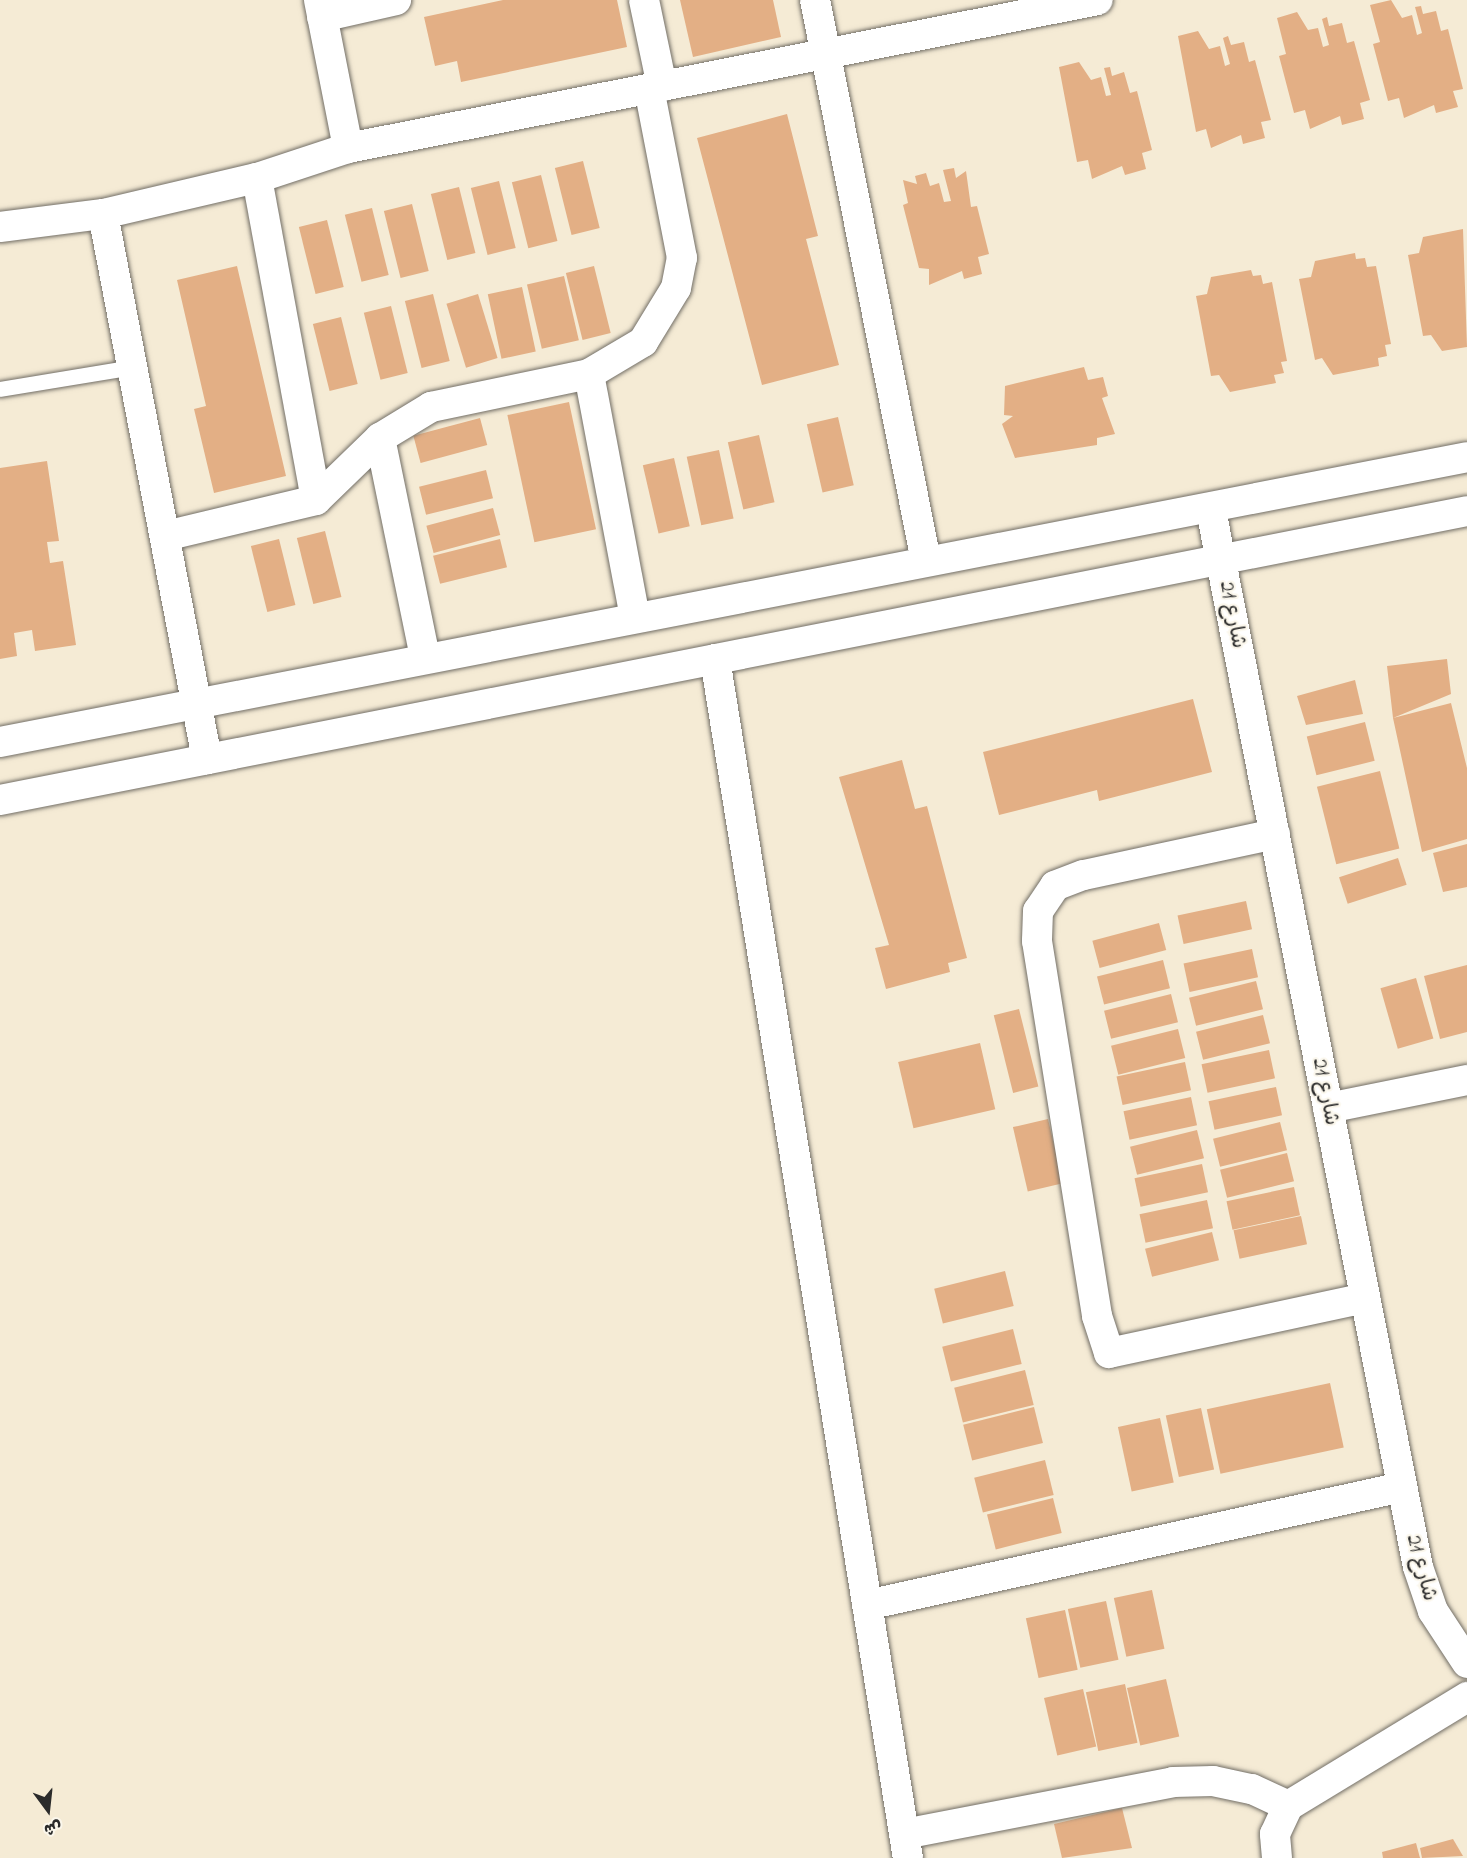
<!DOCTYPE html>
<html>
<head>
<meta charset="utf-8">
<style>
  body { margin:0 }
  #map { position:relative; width:1467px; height:1858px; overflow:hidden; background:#f5ebd5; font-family:"Indie Flower","Playpen Sans Arabic",sans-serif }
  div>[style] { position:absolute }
  .building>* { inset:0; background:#e3af85; transform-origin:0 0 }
  .roads { filter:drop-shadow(0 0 2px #726e66) drop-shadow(0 0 2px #726e66) }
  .lane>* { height:15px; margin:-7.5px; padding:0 7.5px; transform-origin:7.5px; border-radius:7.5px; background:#fff }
  .street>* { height:30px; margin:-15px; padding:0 15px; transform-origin:15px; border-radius:15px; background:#fff }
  span { translate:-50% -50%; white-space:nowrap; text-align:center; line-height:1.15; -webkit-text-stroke:4.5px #fbf7ec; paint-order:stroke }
  .street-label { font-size:21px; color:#2b2b2b }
  .north { position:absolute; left:18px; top:1780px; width:60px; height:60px; -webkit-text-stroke:4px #fbf7ec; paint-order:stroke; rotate:165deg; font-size:16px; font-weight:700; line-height:24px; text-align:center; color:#2b2b2b }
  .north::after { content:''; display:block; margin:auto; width:21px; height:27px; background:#2b2b2b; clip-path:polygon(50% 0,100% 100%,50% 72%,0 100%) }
</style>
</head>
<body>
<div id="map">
  <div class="building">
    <i style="clip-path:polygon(503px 0,617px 0,627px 47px,461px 82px,457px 61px,435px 66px,424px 17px)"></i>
    <i style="clip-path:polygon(680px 0,773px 0,781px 37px,693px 57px)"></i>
    <i style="clip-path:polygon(1391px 0,1402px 18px,1412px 15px,1417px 35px,1422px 33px,1415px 7px,1421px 6px,1423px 14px,1436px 11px,1441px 31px,1448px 29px,1463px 89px,1453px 91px,1458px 107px,1436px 113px,1434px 105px,1404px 118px,1399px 98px,1388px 101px,1373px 44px,1380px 42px,1370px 5px)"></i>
    <i style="clip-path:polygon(1297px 12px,1308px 30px,1318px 28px,1323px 47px,1329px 45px,1322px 19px,1327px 17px,1329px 26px,1342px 23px,1347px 43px,1354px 41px,1370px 100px,1360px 103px,1364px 119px,1342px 125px,1340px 116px,1310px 129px,1305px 110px,1294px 113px,1279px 56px,1286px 54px,1277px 18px)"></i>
    <i style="clip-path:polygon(1198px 31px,1209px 49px,1220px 46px,1225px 66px,1230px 64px,1223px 38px,1228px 36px,1231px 45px,1244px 42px,1249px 62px,1255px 60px,1271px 120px,1261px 122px,1265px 138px,1243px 144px,1241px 135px,1211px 148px,1206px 129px,1196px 132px,1178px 36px)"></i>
    <i style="clip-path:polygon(1079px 62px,1091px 80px,1101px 77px,1106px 96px,1111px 95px,1104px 68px,1110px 67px,1112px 76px,1124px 72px,1130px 93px,1137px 91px,1152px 150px,1142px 153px,1146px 169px,1125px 175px,1122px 166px,1092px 179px,1088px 160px,1077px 162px,1059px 67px)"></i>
    <i style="clip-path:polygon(787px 114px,818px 236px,806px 239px,839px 365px,762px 385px,697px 138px)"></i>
    <i style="left:583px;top:161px;width:69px;height:29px;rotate:76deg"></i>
    <i style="clip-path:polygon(954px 168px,956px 178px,966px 171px,971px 207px,977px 206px,989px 254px,978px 257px,982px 274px,964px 279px,962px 271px,929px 285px,929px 269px,919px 268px,903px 205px,908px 203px,903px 180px,917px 184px,915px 176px,926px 173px,930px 186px,939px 183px,944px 202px,951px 201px,943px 170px)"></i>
    <i style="left:541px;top:175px;width:68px;height:30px;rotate:76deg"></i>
    <i style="left:499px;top:181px;width:69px;height:29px;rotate:76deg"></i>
    <i style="left:459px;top:187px;width:68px;height:29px;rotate:76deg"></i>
    <i style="left:412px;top:204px;width:69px;height:29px;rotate:76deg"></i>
    <i style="left:372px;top:208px;width:69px;height:28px;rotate:76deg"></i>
    <i style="left:327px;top:220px;width:69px;height:29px;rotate:76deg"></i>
    <i style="clip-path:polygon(1463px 229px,1467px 347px,1442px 351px,1431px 335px,1423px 336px,1408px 255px,1419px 253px,1423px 237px)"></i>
    <i style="clip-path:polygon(1355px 253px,1356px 259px,1365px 258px,1367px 267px,1376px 266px,1391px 344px,1385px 345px,1387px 356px,1378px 358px,1379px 366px,1333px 375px,1322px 358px,1315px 360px,1299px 279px,1311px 277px,1315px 261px)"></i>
    <i style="clip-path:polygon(237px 266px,286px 476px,214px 493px,194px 409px,206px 406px,177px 280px)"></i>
    <i style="left:594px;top:266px;width:69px;height:29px;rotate:76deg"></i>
    <i style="clip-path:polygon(1251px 270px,1253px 276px,1261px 275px,1263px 284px,1272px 282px,1287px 361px,1281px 362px,1284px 373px,1274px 375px,1276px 383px,1230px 392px,1219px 375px,1211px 376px,1196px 296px,1207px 294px,1211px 277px)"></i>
    <i style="left:564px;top:276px;width:66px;height:38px;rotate:77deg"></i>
    <i style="left:522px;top:287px;width:66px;height:35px;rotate:78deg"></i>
    <i style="left:433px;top:294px;width:69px;height:29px;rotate:76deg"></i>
    <i style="left:478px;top:294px;width:67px;height:33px;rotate:73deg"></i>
    <i style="left:391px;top:306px;width:69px;height:28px;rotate:76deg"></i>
    <i style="left:341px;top:317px;width:69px;height:29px;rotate:76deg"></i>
    <i style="clip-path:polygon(1084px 367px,1088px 380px,1103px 377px,1108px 396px,1102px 398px,1115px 434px,1097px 438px,1097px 445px,1015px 458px,1002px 424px,1013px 416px,1004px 415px,1005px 386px)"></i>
    <i style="left:569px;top:402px;width:130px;height:63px;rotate:78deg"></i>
    <i style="left:838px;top:417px;width:70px;height:32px;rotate:77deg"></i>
    <i style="left:480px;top:418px;width:28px;height:69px;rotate:75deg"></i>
    <i style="left:759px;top:435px;width:69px;height:32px;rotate:77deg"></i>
    <i style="left:719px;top:450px;width:70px;height:33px;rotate:78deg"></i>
    <i style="left:674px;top:458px;width:70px;height:32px;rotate:77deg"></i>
    <i style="clip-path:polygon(47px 461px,59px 541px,47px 542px,50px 563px,63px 561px,76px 645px,35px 651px,32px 630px,14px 633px,17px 656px,0 659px,0 468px)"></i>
    <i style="left:486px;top:470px;width:29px;height:69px;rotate:76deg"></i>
    <i style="left:493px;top:508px;width:28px;height:69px;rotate:75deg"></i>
    <i style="left:325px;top:531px;width:68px;height:29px;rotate:76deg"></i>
    <i style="left:279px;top:539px;width:68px;height:29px;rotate:76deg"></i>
    <i style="left:500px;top:539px;width:29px;height:69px;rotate:76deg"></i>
    <i style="clip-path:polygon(1447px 659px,1451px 694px,1393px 718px,1451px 703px,1467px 768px,1467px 839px,1422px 852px,1393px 718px,1387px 666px)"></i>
    <i style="clip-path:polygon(1355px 680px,1363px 714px,1306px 725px,1297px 696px)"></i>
    <i style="clip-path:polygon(1193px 699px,1212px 772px,1099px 801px,1097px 790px,999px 815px,983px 752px)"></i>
    <i style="left:1365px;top:722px;width:40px;height:60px;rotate:76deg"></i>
    <i style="clip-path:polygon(902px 760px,915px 809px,927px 806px,967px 958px,948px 963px,950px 972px,886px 989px,875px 948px,889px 945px,839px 777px)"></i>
    <i style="left:1380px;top:771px;width:80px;height:65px;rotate:76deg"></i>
    <i style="clip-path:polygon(1467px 844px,1467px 887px,1443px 892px,1433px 853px)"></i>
    <i style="left:1398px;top:858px;width:28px;height:62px;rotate:72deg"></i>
    <i style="left:1246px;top:901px;width:29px;height:70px;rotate:78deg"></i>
    <i style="left:1159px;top:923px;width:28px;height:69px;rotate:75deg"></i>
    <i style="left:1252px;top:949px;width:29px;height:70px;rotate:78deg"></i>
    <i style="left:1163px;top:960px;width:29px;height:68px;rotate:76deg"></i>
    <i style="clip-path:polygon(1467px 965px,1467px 1032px,1440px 1039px,1424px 976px)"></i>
    <i style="left:1416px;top:978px;width:63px;height:37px;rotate:74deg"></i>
    <i style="left:1256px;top:981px;width:29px;height:69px;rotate:76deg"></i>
    <i style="left:1171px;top:994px;width:29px;height:69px;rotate:76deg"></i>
    <i style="left:1019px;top:1009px;width:80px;height:26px;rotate:76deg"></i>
    <i style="left:1263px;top:1015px;width:29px;height:69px;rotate:76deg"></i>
    <i style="left:1178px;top:1029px;width:30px;height:69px;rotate:76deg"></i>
    <i style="left:980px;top:1043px;width:68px;height:84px;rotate:77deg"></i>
    <i style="left:1269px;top:1050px;width:29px;height:69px;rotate:78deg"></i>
    <i style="left:1185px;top:1062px;width:29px;height:70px;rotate:78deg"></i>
    <i style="left:1276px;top:1087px;width:29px;height:69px;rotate:78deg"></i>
    <i style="left:1191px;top:1097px;width:29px;height:69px;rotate:78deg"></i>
    <i style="left:1048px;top:1119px;width:66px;height:36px;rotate:77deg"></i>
    <i style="left:1280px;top:1122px;width:29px;height:69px;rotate:76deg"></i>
    <i style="left:1197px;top:1130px;width:29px;height:69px;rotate:76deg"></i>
    <i style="left:1287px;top:1153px;width:29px;height:69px;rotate:76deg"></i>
    <i style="left:1202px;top:1164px;width:29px;height:69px;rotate:78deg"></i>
    <i style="left:1294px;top:1187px;width:29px;height:69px;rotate:78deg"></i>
    <i style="left:1207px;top:1200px;width:29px;height:69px;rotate:78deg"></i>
    <i style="left:1301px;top:1216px;width:29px;height:69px;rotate:78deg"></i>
    <i style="left:1212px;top:1232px;width:29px;height:69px;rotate:76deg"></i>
    <i style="left:1005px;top:1271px;width:36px;height:73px;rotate:76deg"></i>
    <i style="left:1013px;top:1329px;width:36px;height:73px;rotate:76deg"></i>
    <i style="left:1025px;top:1370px;width:36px;height:73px;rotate:76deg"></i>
    <i style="left:1330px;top:1383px;width:66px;height:126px;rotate:78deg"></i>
    <i style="left:1034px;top:1407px;width:37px;height:73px;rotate:76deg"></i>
    <i style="left:1201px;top:1408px;width:63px;height:36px;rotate:78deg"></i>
    <i style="left:1160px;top:1418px;width:66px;height:43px;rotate:78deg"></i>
    <i style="left:1045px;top:1460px;width:36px;height:73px;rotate:76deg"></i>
    <i style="left:1053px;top:1498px;width:36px;height:68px;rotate:76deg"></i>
    <i style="left:1152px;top:1590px;width:60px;height:39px;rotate:78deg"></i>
    <i style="left:1106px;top:1601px;width:60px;height:39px;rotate:78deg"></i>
    <i style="left:1065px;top:1610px;width:61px;height:40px;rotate:78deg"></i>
    <i style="left:1166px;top:1679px;width:59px;height:40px;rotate:77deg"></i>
    <i style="left:1125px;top:1684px;width:60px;height:40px;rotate:78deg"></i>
    <i style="left:1083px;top:1689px;width:59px;height:40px;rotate:77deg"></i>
    <i style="clip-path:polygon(1122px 1808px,1132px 1848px,1062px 1858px,1054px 1824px)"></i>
    <i style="clip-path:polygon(1453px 1839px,1463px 1856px,1422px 1858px,1420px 1848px)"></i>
    <i style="clip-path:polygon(1416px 1843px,1420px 1858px,1383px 1858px,1382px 1852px)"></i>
  </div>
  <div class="roads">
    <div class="lane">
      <i style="left:0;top:389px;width:135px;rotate:-9.4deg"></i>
    </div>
    <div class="street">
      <i style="left:319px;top:0;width:151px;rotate:78.9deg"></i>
      <i style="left:644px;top:0;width:88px;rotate:78.2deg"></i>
      <i style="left:815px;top:0;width:572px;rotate:78.81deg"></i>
      <i style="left:322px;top:17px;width:76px;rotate:-12.9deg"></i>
      <i style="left:257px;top:178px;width:327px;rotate:79.6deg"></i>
      <i style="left:103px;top:214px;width:555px;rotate:79.2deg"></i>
      <i style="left:0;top:227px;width:104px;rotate:-7.2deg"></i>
      <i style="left:103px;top:214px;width:158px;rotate:-13.2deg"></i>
      <i style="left:257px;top:178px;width:96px;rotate:-18.2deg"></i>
      <i style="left:348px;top:148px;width:764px;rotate:-11.16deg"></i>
      <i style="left:589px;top:374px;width:247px;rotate:79.3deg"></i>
      <i style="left:380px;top:438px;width:225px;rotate:78.4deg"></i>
      <i style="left:1211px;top:510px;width:1077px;rotate:78.92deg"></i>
      <i style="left:1418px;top:1567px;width:46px;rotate:71.2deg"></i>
      <i style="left:1433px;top:1611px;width:62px;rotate:56.8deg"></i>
      <i style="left:165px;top:536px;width:155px;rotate:-13.4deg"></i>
      <i style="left:316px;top:500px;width:89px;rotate:-44.1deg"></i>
      <i style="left:380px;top:438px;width:60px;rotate:-31.3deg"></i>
      <i style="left:431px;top:407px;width:161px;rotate:-11.8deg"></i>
      <i style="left:589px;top:374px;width:63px;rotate:-30.7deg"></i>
      <i style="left:643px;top:342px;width:63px;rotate:-58.6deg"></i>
      <i style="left:676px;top:288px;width:31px;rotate:-79deg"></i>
      <i style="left:682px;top:258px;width:172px;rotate:-101deg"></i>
      <i style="left:715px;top:659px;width:1214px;rotate:80.86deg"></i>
      <i style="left:0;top:742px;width:1494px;rotate:-10.99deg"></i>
      <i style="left:0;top:800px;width:1495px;rotate:-11.14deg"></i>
      <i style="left:1275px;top:834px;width:196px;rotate:167.9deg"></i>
      <i style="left:1083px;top:875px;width:30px;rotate:159deg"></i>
      <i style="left:1055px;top:886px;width:30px;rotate:124deg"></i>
      <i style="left:1038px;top:911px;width:30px;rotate:92deg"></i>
      <i style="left:1037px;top:941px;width:380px;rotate:80.9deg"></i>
      <i style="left:1097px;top:1316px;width:39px;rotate:72deg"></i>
      <i style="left:1109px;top:1353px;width:262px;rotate:-12.1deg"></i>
      <i style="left:1328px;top:1108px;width:142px;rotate:-11.4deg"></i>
      <i style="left:867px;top:1605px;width:548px;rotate:-12.44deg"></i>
      <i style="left:904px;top:1834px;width:274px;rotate:-10.9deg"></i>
      <i style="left:1173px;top:1782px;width:40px;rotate:-1.4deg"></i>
      <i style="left:1213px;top:1781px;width:40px;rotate:12deg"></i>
      <i style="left:1252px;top:1789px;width:40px;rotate:25deg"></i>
      <i style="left:1277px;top:1858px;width:24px;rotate:-95deg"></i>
      <i style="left:1275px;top:1834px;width:31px;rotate:-65deg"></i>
      <i style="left:1288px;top:1806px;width:210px;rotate:-31.3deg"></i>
    </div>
  </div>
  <div class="street-label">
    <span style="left:1232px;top:615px;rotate:79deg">شارع 21</span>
    <span style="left:1325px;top:1092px;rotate:79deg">شارع 21</span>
    <span style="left:1421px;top:1568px;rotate:75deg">شارع 21</span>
  </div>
  <div class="north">ش</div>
</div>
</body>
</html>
